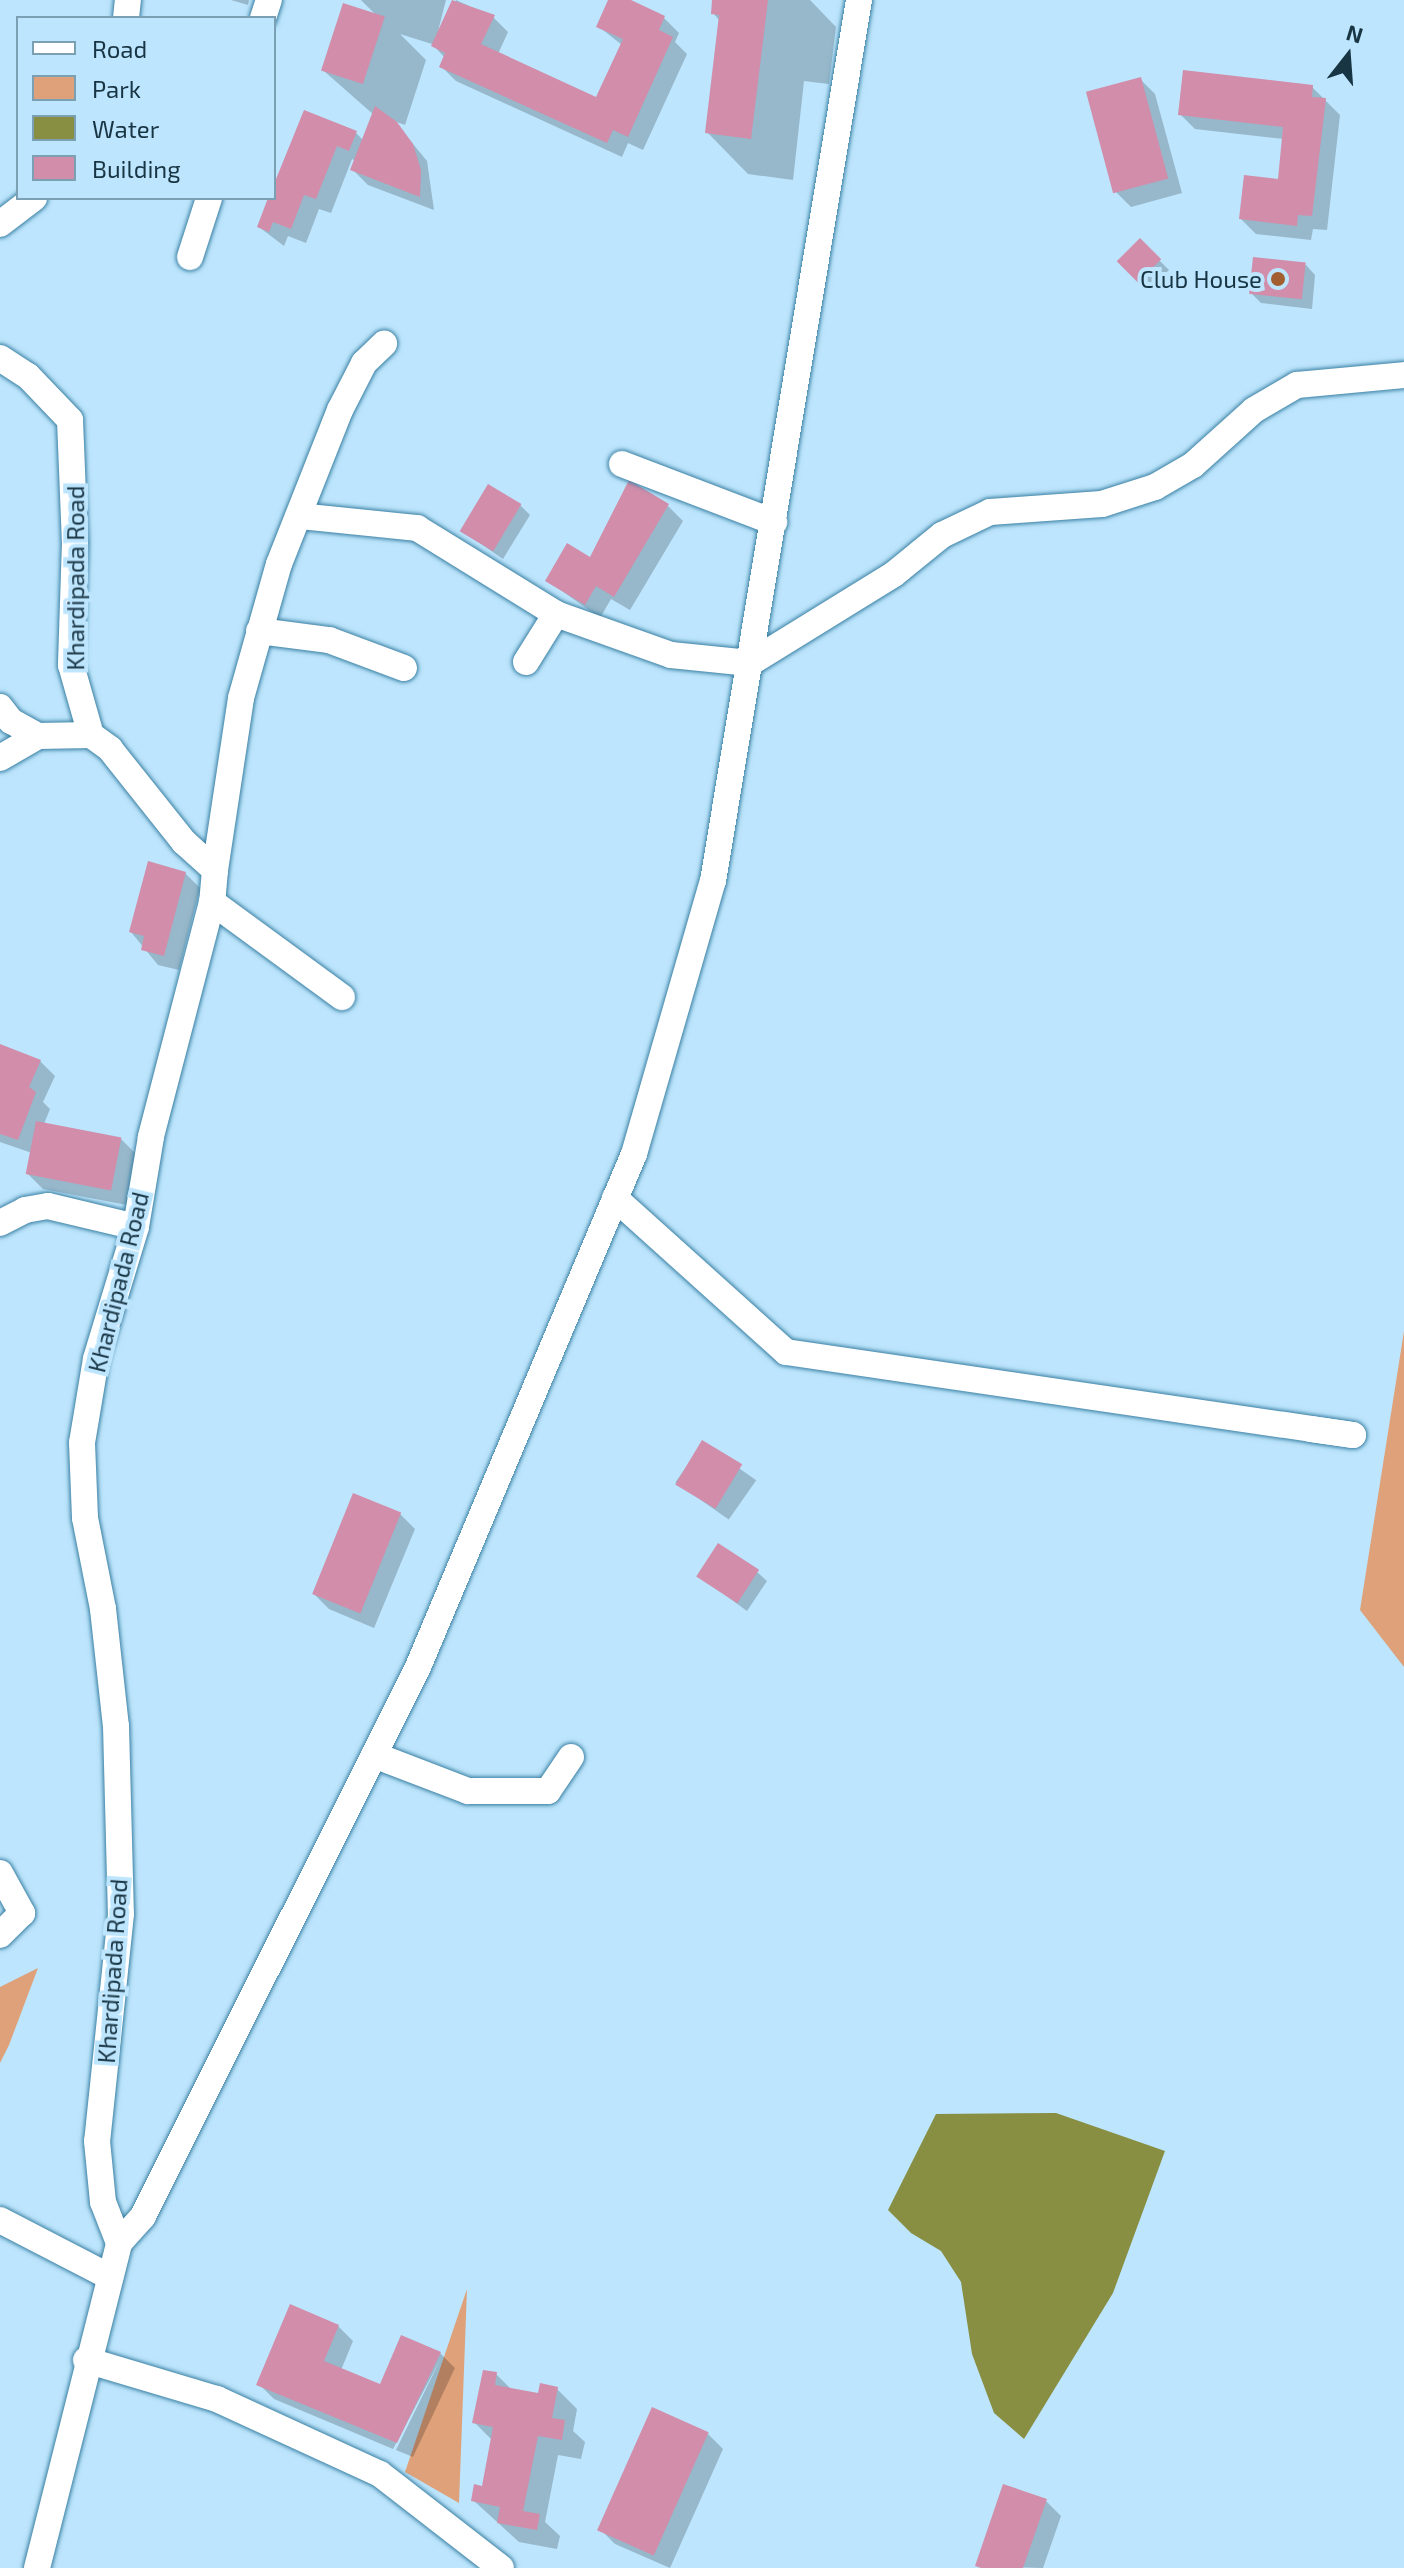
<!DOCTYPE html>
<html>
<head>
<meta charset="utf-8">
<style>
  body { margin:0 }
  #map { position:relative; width:1404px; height:2568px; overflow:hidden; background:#bde5fd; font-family:"Exo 2",sans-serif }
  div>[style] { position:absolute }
  .green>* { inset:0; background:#dfa179 }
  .water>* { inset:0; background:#888f42 }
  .shadow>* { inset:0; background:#0003; transform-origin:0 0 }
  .building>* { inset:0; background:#d18da9; transform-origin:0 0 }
  .roads { filter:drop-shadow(0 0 2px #3a80a3) drop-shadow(0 0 2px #3a80a3) }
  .minor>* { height:26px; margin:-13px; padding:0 13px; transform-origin:13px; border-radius:13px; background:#fff }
  .dots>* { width:22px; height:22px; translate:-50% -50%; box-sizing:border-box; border:4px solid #bde5fd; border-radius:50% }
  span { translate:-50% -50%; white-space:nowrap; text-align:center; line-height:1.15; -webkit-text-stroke:8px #bde5fd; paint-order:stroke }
  .poi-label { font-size:24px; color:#183544 }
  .right { translate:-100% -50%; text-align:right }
  .street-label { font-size:24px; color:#183544 }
  .legend { position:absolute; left:16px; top:16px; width:260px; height:184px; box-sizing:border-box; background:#bde5fd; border:2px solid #7b9fb3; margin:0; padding:10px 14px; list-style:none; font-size:24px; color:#183544 }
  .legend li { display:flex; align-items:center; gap:16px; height:40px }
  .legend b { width:40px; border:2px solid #7b9fb3 }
  .north { position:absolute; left:1308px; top:16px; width:80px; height:80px; -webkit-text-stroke:6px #bde5fd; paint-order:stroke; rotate:17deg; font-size:22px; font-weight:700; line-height:32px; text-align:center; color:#183544 }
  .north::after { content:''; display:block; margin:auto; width:28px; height:36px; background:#183544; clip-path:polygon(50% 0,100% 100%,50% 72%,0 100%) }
</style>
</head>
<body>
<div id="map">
  <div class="green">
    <i style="clip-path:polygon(1404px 1331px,1404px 1667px,1360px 1610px)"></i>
    <i style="clip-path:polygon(38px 1968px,9px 2045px,0 2063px,0 1987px)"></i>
    <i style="clip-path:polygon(467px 2289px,459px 2503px,405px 2472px)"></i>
  </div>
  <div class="water">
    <i style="clip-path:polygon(1056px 2113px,1165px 2151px,1113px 2293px,1024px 2439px,994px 2413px,972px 2354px,961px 2282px,941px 2251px,911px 2233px,888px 2210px,936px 2114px)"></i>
  </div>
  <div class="shadow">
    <i style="clip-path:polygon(231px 0,249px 0,248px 5px)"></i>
    <i style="clip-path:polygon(361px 0,446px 0,436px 39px,456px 0,493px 17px,508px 32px,498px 54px,597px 100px,622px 45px,598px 26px,611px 0,626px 0,664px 18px,679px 33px,675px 42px,687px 54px,643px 150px,628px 143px,622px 157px,456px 81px,441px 66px,445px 58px,432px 44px,400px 34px,426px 60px,405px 125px,394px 121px,427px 161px,434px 210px,368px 185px,353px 170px,356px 161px,352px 159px,331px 213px,319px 209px,306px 243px,288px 236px,284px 246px,259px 227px,274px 189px,356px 133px,364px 141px,374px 115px,324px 71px,377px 16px)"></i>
    <i style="clip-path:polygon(714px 0,810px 0,836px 27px,829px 84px,804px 81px,793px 180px,748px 174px,707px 132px,720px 21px,713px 13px)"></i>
    <i style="clip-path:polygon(1140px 79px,1155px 94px,1182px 193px,1131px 207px,1116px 192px)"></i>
    <i style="clip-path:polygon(1312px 87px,1340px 115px,1327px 230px,1313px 229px,1311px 240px,1256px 234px,1241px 219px,1279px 181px,1284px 139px,1195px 129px,1180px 114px)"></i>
    <i style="left:1140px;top:241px;width:41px;height:29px;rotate:45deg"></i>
    <i style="clip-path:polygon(1306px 265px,1315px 275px,1312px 309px,1261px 303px,1251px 293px)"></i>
    <i style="clip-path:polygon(520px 505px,530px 515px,503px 559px,462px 531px)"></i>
    <i style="clip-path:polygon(668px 506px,683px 521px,630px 610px,611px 599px,600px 618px,548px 581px,591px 560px)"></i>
    <i style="clip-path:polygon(185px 873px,200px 888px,179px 970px,158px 965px,131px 932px)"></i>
    <i style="clip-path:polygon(0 1046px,40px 1061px,55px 1076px,43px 1102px,50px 1109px,44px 1124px,121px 1139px,136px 1154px,127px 1205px,43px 1189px,28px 1174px,32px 1153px,0 1142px)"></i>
    <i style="left:703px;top:1443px;width:65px;height:48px;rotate:35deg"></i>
    <i style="clip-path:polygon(400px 1514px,415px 1529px,374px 1628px,329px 1609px,314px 1594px)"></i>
    <i style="clip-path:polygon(757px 1572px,767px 1581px,747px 1611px,699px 1576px)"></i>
    <i style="clip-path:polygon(338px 2326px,353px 2341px,341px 2370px,381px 2387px,440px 2353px,455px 2368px,413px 2457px,396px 2450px,441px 2358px,393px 2449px,274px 2399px,259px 2384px)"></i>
    <i style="clip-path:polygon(496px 2374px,512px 2390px,540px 2396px,557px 2389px,577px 2409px,573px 2431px,585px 2442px,581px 2459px,558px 2455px,545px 2522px,560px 2536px,557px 2549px,519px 2542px,473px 2500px,484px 2488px,493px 2441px,474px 2422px)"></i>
    <i style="clip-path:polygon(708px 2434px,723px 2449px,670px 2568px,615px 2544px,600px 2529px)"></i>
    <i style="clip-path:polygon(1046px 2501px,1061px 2516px,1043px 2568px,977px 2566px)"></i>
  </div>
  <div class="building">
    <i style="clip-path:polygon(452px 0,495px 15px,481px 44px,596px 97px,623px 39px,596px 27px,608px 0,631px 0,665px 16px,659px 30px,673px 37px,628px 137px,613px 130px,607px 143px,439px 67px,445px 53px,431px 46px)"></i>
    <i style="clip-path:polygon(712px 0,768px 0,751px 139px,705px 133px,719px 15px,711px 14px)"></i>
    <i style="left:343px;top:3px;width:44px;height:71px;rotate:18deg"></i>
    <i style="clip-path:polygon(1183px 70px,1313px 85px,1312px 97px,1326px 98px,1312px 216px,1298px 215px,1297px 226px,1239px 219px,1244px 175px,1278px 179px,1283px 127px,1178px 115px)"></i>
    <i style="left:1141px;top:77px;width:105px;height:57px;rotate:75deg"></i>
    <i style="clip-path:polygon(375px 106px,397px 122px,413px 144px,421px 170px,420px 197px,350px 170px)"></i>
    <i style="clip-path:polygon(304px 110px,357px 131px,349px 151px,337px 146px,316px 199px,304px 195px,291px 229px,273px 222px,269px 232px,257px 227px,268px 198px,274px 198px,274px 184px)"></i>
    <i style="left:1140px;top:238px;width:30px;height:33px;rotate:45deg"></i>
    <i style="left:1253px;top:257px;width:53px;height:37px;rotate:6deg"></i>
    <i style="clip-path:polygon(629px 480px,669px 504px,614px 597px,596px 586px,585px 605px,545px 581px,567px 543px,590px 557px)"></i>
    <i style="left:488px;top:484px;width:39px;height:55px;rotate:31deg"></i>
    <i style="clip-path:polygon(148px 861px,186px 872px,164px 956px,141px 950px,144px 936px,129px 932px)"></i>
    <i style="clip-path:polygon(0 1044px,41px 1060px,29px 1087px,36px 1092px,18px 1140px,0 1134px)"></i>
    <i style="left:36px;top:1121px;width:87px;height:54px;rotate:11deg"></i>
    <i style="left:702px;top:1440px;width:47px;height:52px;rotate:31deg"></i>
    <i style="left:353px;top:1493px;width:52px;height:109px;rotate:22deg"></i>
    <i style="left:718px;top:1543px;width:49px;height:40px;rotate:33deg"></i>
    <i style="clip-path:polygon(290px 2304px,339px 2325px,324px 2361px,380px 2384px,401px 2335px,441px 2352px,397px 2443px,256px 2385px)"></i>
    <i style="clip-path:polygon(483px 2370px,497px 2372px,495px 2385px,538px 2393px,540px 2383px,558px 2387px,552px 2418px,565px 2420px,562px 2440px,538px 2436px,523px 2511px,540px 2514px,537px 2530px,497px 2523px,500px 2507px,471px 2501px,474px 2484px,482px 2486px,493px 2427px,472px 2423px)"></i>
    <i style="left:652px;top:2407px;width:62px;height:135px;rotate:24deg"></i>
    <i style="clip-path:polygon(1003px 2484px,1047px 2499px,1023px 2568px,981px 2568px,975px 2566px)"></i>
  </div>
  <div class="roads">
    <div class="minor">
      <i style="left:126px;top:18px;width:18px;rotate:-84deg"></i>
      <i style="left:263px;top:18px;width:19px;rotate:-72deg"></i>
      <i style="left:0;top:224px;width:43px;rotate:-37.4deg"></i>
      <i style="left:190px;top:257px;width:62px;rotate:-72.1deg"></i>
      <i style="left:0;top:358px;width:33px;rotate:33deg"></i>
      <i style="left:28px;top:376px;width:61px;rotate:46.3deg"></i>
      <i style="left:70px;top:420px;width:122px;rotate:87.7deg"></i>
      <i style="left:75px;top:542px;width:123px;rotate:91.9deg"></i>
      <i style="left:71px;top:665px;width:73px;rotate:74.1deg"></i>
      <i style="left:91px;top:735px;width:24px;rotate:36deg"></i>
      <i style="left:110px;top:749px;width:119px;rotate:51.5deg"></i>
      <i style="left:184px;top:842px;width:42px;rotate:42.1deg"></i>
      <i style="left:215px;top:870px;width:32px;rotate:95deg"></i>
      <i style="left:212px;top:902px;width:243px;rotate:104.6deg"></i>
      <i style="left:151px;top:1137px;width:91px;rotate:99.5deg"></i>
      <i style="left:136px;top:1227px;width:138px;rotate:106.9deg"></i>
      <i style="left:96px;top:1359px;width:85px;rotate:99.5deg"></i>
      <i style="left:82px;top:1443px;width:75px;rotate:87.7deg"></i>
      <i style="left:85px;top:1518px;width:93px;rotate:78.8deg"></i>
      <i style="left:103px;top:1609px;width:118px;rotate:83.7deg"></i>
      <i style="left:116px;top:1726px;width:188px;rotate:88.5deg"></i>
      <i style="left:121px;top:1914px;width:228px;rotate:96deg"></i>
      <i style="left:97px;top:2141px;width:61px;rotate:84.4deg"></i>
      <i style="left:103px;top:2202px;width:44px;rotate:68.7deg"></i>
      <i style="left:622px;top:464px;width:163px;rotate:20.9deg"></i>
      <i style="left:299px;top:516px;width:119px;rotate:5.8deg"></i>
      <i style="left:417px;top:528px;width:163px;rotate:31.7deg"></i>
      <i style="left:259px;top:631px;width:71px;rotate:7.3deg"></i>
      <i style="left:329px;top:640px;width:80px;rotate:20.5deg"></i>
      <i style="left:526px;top:662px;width:57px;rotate:-58deg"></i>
      <i style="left:556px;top:614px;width:122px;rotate:19.6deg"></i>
      <i style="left:671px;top:655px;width:79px;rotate:5.8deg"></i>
      <i style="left:750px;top:663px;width:169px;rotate:-31.7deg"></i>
      <i style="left:894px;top:574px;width:62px;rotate:-39.1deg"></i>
      <i style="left:942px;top:535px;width:53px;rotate:-25.6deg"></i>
      <i style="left:990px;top:512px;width:112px;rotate:-4.1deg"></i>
      <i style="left:1102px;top:504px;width:56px;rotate:-17.8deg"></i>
      <i style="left:1155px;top:487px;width:44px;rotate:-30.1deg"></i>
      <i style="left:1193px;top:465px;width:82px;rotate:-42deg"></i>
      <i style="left:1254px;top:410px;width:50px;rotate:-30.2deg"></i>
      <i style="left:1297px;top:385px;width:107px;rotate:-5.3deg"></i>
      <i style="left:0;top:707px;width:18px;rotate:52deg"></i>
      <i style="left:11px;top:721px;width:31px;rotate:29deg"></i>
      <i style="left:38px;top:736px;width:53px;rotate:-1.1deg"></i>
      <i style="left:0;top:758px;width:44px;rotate:-30.1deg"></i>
      <i style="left:215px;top:870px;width:174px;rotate:-81.4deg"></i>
      <i style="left:241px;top:698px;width:139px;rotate:-74.2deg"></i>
      <i style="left:279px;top:564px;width:166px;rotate:-68.4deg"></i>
      <i style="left:340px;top:410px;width:53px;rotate:-62.9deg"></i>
      <i style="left:364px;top:363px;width:28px;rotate:-44deg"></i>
      <i style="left:212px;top:902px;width:161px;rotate:36.2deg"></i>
      <i style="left:615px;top:1198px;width:230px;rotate:42deg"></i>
      <i style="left:786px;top:1352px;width:573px;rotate:8.33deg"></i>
      <i style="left:1353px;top:1435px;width:42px;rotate:-171.9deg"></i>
      <i style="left:0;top:1223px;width:28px;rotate:-27deg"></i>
      <i style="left:25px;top:1210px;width:23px;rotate:-10deg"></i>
      <i style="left:48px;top:1206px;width:90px;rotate:13.4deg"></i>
      <i style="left:374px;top:1755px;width:101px;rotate:21deg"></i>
      <i style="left:468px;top:1791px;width:80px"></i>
      <i style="left:548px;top:1791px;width:41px;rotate:-55.9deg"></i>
      <i style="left:0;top:1873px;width:46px;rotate:61.2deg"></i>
      <i style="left:22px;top:1913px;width:31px;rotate:135deg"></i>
      <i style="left:0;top:2220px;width:124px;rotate:27.4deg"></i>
      <i style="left:86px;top:2360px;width:137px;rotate:16.6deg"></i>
      <i style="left:217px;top:2399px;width:179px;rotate:24.7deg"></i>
      <i style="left:380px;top:2474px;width:153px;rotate:37.8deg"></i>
      <i style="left:37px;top:2568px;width:335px;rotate:-75.8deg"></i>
      <i style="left:119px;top:2243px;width:36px;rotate:-48deg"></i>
      <i style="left:143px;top:2216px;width:614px;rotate:-63.39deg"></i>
      <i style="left:418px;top:1667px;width:557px;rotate:-67.17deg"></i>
      <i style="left:634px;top:1154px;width:284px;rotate:-73.9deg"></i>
      <i style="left:713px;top:881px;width:893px;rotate:-80.59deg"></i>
    </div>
  </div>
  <div class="dots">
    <i style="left:1278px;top:279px;background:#a35f30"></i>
  </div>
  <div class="poi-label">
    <span class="right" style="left:1262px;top:279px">Club House</span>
  </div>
  <div class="street-label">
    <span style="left:75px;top:578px;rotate:-90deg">Khardipada Road</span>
    <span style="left:118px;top:1282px;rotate:-76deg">Khardipada Road</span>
    <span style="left:112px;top:1971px;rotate:-86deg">Khardipada Road</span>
  </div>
  <ul class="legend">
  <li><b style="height:10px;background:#fff"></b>Road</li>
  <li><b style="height:22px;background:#dfa179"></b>Park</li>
  <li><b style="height:22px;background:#888f42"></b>Water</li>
  <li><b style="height:22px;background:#d18da9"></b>Building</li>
  </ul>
  <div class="north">N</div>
</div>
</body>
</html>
